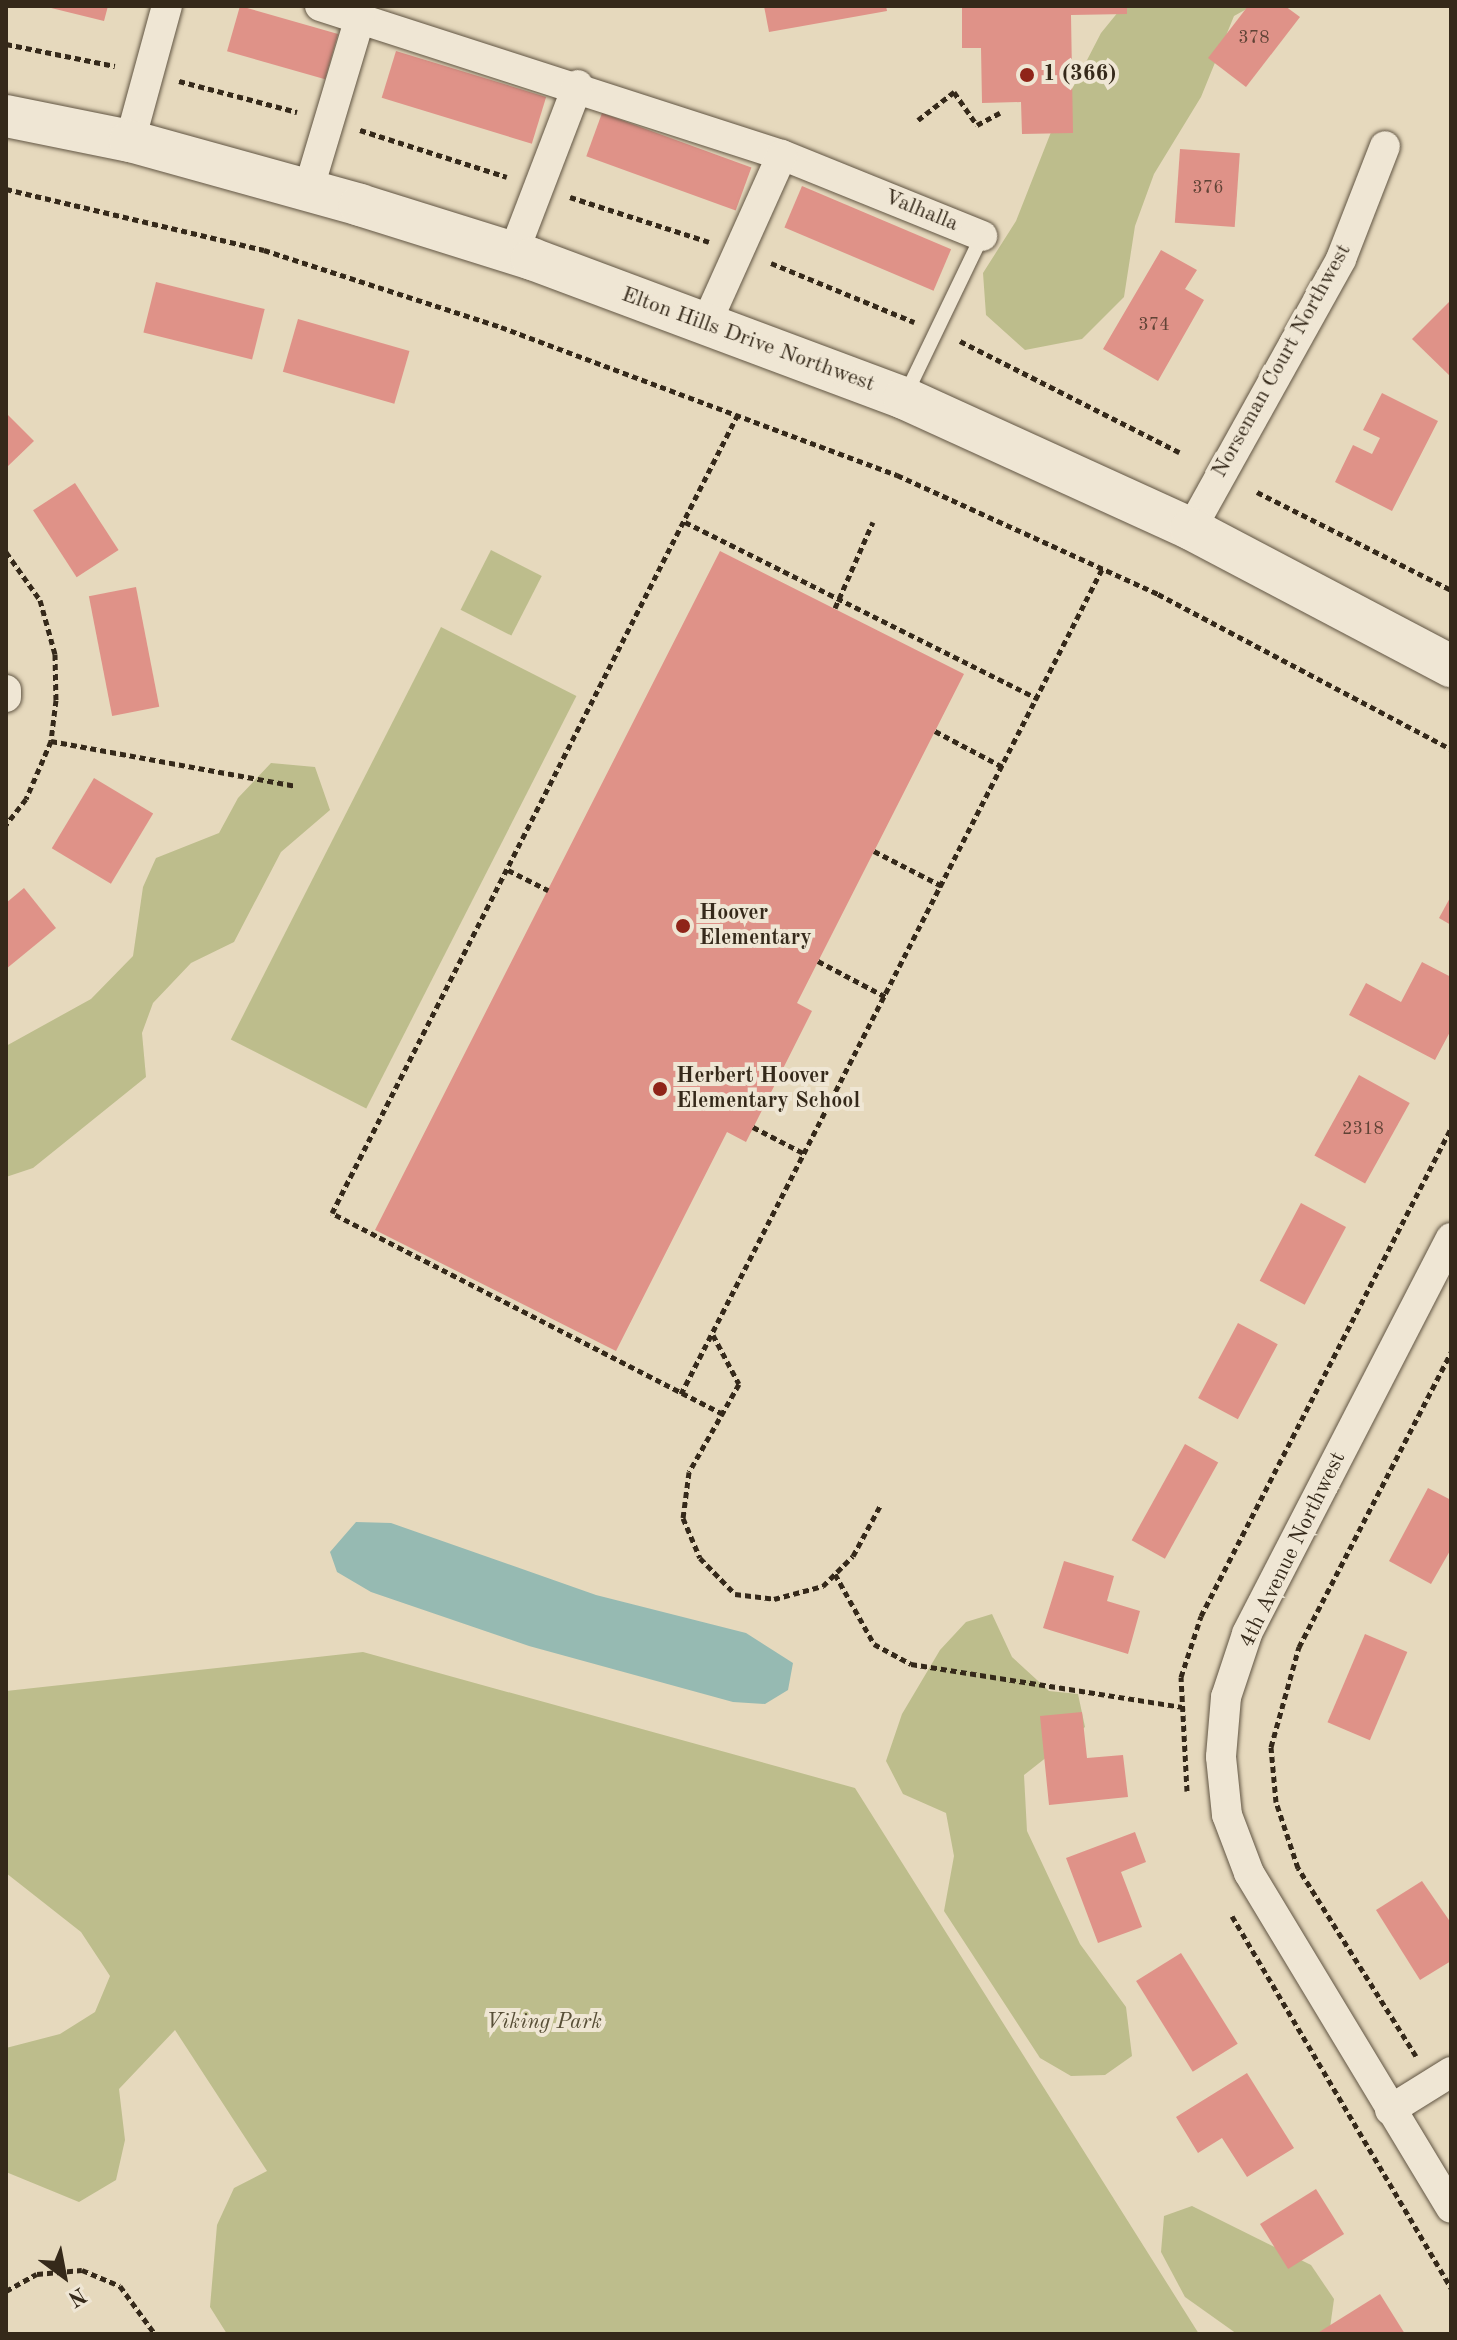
<!DOCTYPE html>
<html>
<head>
<meta charset="utf-8">
<style>
  body { margin:0 }
  #map { position:relative; width:1457px; height:2340px; overflow:hidden; background:#e6d9bd; font-family:"Old Standard TT",serif }
  div>[style] { position:absolute }
  .green>* { inset:0; background:#bdbd8c; transform-origin:0 0 }
  .water>* { inset:0; background:#96bab2 }
  .building>* { inset:0; background:#df9288; transform-origin:0 0 }
  .path>* { height:5px; margin-top:-2.5px; transform-origin:0; background:repeating-linear-gradient(90deg,#35291a 0 6px,transparent 0 10px) }
  .roads { filter:drop-shadow(0 0 2px #615543) drop-shadow(0 0 2px #615543) }
  .service>* { height:14px; margin:-7px; padding:0 7px; transform-origin:7px; border-radius:7px; background:#efe6d4 }
  .minor>* { height:30px; margin:-15px; padding:0 15px; transform-origin:15px; border-radius:15px; background:#efe6d4 }
  .secondary>* { height:42px; margin:-21px; padding:0 21px; transform-origin:21px; border-radius:21px; background:#efe6d4 }
  .dots>* { width:22px; height:22px; translate:-50% -50%; box-sizing:border-box; border:4px solid #efe6d4; border-radius:50% }
  span { translate:-50% -50%; white-space:nowrap; text-align:center; line-height:1.15; -webkit-text-stroke:8px #efe6d4; paint-order:stroke }
  .number-label { font-size:18px; color:#604336 }
  .number-label span { -webkit-text-stroke-width:0 }
  .poi-label { font-size:22px; color:#35291a; font-weight:700 }
  .left { translate:0 -50%; text-align:left }
  .street-label { font-size:22px; color:#35291a }
  .park-label { font-size:22px; color:#574e36; font-style:italic }
  .frame { position:absolute; inset:0; border:8px solid #35291a; pointer-events:none }
  .north { position:absolute; left:24px; top:2236px; width:80px; height:80px; -webkit-text-stroke:6px #efe6d4; paint-order:stroke; rotate:148deg; font-size:22px; font-weight:700; line-height:32px; text-align:center; color:#35291a }
  .north::after { content:''; display:block; margin:auto; width:28px; height:36px; background:#35291a; clip-path:polygon(50% 0,100% 100%,50% 72%,0 100%) }
</style>
</head>
<body>
<div id="map">
  <div class="green">
    <i style="clip-path:polygon(1123px 6px,1252px 6px,1234px 16px,1201px 97px,1154px 174px,1135px 226px,1124px 297px,1082px 339px,1025px 350px,986px 315px,983px 273px,1016px 221px,1055px 122px,1101px 33px)"></i>
    <i style="left:491px;top:550px;width:57px;height:67px;rotate:27deg"></i>
    <i style="left:441px;top:627px;width:152px;height:463px;rotate:27deg"></i>
    <i style="clip-path:polygon(271px 763px,315px 767px,330px 810px,281px 852px,234px 942px,191px 963px,153px 1003px,142px 1033px,146px 1077px,33px 1168px,6px 1177px,6px 1046px,91px 999px,133px 956px,143px 887px,156px 858px,219px 833px,238px 798px)"></i>
    <i style="clip-path:polygon(992px 1614px,1012px 1657px,1049px 1691px,1078px 1694px,1085px 1727px,1024px 1775px,1027px 1831px,1080px 1944px,1126px 2007px,1132px 2056px,1105px 2075px,1071px 2076px,1040px 2058px,944px 1911px,954px 1856px,946px 1813px,903px 1794px,886px 1761px,902px 1714px,940px 1650px,966px 1622px)"></i>
    <i style="clip-path:polygon(363px 1652px,855px 1788px,1199px 2334px,227px 2334px,210px 2307px,217px 2225px,234px 2188px,267px 2171px,175px 2030px,119px 2089px,125px 2140px,116px 2180px,79px 2202px,6px 2172px,6px 2048px,60px 2034px,95px 2012px,110px 1976px,81px 1932px,6px 1873px,6px 1691px)"></i>
    <i style="clip-path:polygon(1192px 2206px,1311px 2265px,1334px 2299px,1330px 2328px,1321px 2334px,1237px 2334px,1185px 2297px,1161px 2252px,1164px 2216px)"></i>
  </div>
  <div class="water">
    <i style="clip-path:polygon(356px 1522px,391px 1523px,596px 1595px,746px 1633px,793px 1663px,788px 1690px,765px 1704px,733px 1702px,529px 1646px,371px 1592px,337px 1572px,330px 1552px)"></i>
  </div>
  <div class="building">
    <i style="clip-path:polygon(43px 6px,108px 6px,104px 21px)"></i>
    <i style="left:240px;top:6px;width:102px;height:47px;rotate:16deg"></i>
    <i style="clip-path:polygon(764px 6px,886px 6px,887px 11px,769px 32px)"></i>
    <i style="clip-path:polygon(962px 6px,1127px 6px,1127px 14px,1071px 15px,1073px 133px,1022px 134px,1021px 102px,982px 103px,981px 48px,962px 48px)"></i>
    <i style="clip-path:polygon(1248px 6px,1285px 6px,1300px 17px,1246px 87px,1208px 58px)"></i>
    <i style="left:396px;top:51px;width:157px;height:49px;rotate:17deg"></i>
    <i style="left:602px;top:113px;width:159px;height:46px;rotate:20deg"></i>
    <i style="left:1180px;top:149px;width:60px;height:74px;rotate:4deg"></i>
    <i style="left:802px;top:186px;width:162px;height:45px;rotate:23deg"></i>
    <i style="clip-path:polygon(1161px 250px,1197px 270px,1185px 289px,1204px 300px,1158px 381px,1103px 349px)"></i>
    <i style="left:156px;top:282px;width:112px;height:52px;rotate:14deg"></i>
    <i style="clip-path:polygon(1451px 300px,1451px 377px,1412px 339px)"></i>
    <i style="left:298px;top:319px;width:116px;height:55px;rotate:16deg"></i>
    <i style="clip-path:polygon(1382px 393px,1438px 421px,1392px 511px,1335px 482px,1353px 445px,1372px 454px,1380px 438px,1363px 430px)"></i>
    <i style="clip-path:polygon(6px 413px,34px 441px,6px 468px)"></i>
    <i style="left:75px;top:483px;width:80px;height:50px;rotate:57deg"></i>
    <i style="clip-path:polygon(720px 551px,964px 674px,797px 1003px,812px 1011px,746px 1142px,727px 1132px,616px 1351px,375px 1230px)"></i>
    <i style="left:136px;top:587px;width:122px;height:48px;rotate:79deg"></i>
    <i style="left:94px;top:778px;width:69px;height:82px;rotate:31deg"></i>
    <i style="clip-path:polygon(24px 888px,56px 928px,6px 969px,6px 903px)"></i>
    <i style="clip-path:polygon(1451px 896px,1451px 925px,1439px 918px)"></i>
    <i style="clip-path:polygon(1422px 962px,1451px 977px,1451px 1030px,1435px 1060px,1349px 1015px,1366px 983px,1401px 1002px)"></i>
    <i style="left:1359px;top:1075px;width:58px;height:92px;rotate:29deg"></i>
    <i style="left:1301px;top:1203px;width:51px;height:88px;rotate:28deg"></i>
    <i style="left:1238px;top:1323px;width:45px;height:85px;rotate:28deg"></i>
    <i style="left:1185px;top:1444px;width:38px;height:110px;rotate:29deg"></i>
    <i style="clip-path:polygon(1428px 1488px,1451px 1500px,1451px 1549px,1431px 1584px,1389px 1561px)"></i>
    <i style="clip-path:polygon(1064px 1561px,1114px 1576px,1107px 1601px,1140px 1611px,1128px 1654px,1043px 1628px)"></i>
    <i style="left:1365px;top:1634px;width:46px;height:96px;rotate:23deg"></i>
    <i style="clip-path:polygon(1082px 1712px,1087px 1758px,1123px 1755px,1128px 1797px,1049px 1805px,1040px 1716px)"></i>
    <i style="clip-path:polygon(1135px 1832px,1146px 1862px,1121px 1872px,1142px 1927px,1098px 1943px,1066px 1858px)"></i>
    <i style="clip-path:polygon(1422px 1881px,1451px 1923px,1451px 1961px,1420px 1980px,1376px 1910px)"></i>
    <i style="left:1181px;top:1953px;width:107px;height:53px;rotate:58deg"></i>
    <i style="clip-path:polygon(1247px 2073px,1294px 2148px,1247px 2177px,1222px 2138px,1198px 2153px,1176px 2117px)"></i>
    <i style="left:1316px;top:2189px;width:53px;height:66px;rotate:58deg"></i>
    <i style="clip-path:polygon(1380px 2294px,1405px 2334px,1316px 2334px)"></i>
  </div>
  <div class="path">
    <i style="left:6px;top:44px;width:111px;rotate:11.4deg"></i>
    <i style="left:179px;top:81px;width:122px;rotate:14.7deg"></i>
    <i style="left:918px;top:120px;width:46px;rotate:-37.9deg"></i>
    <i style="left:954px;top:92px;width:40px;rotate:55.1deg"></i>
    <i style="left:977px;top:125px;width:26px;rotate:-28deg"></i>
    <i style="left:360px;top:130px;width:154px;rotate:17.7deg"></i>
    <i style="left:6px;top:189px;width:265px;rotate:13.3deg"></i>
    <i style="left:264px;top:250px;width:249px;rotate:18deg"></i>
    <i style="left:501px;top:327px;width:423px;rotate:20.5deg"></i>
    <i style="left:897px;top:475px;width:287px;rotate:24.5deg"></i>
    <i style="left:1158px;top:594px;width:331px;rotate:27.9deg"></i>
    <i style="left:570px;top:197px;width:146px;rotate:17.9deg"></i>
    <i style="left:771px;top:263px;width:155px;rotate:22.4deg"></i>
    <i style="left:960px;top:341px;width:246px;rotate:26.9deg"></i>
    <i style="left:1257px;top:492px;width:217px;rotate:26.8deg"></i>
    <i style="left:685px;top:522px;width:395px;rotate:26.6deg"></i>
    <i style="left:6px;top:552px;width:59px;rotate:54.7deg"></i>
    <i style="left:40px;top:600px;width:56px;rotate:74.5deg"></i>
    <i style="left:55px;top:654px;width:46px;rotate:88.8deg"></i>
    <i style="left:56px;top:700px;width:41px;rotate:97deg"></i>
    <i style="left:51px;top:741px;width:63px;rotate:113.3deg"></i>
    <i style="left:26px;top:799px;width:33px;rotate:128deg"></i>
    <i style="left:835px;top:608px;width:94px;rotate:-66.2deg"></i>
    <i style="left:935px;top:731px;width:77px;rotate:27.9deg"></i>
    <i style="left:51px;top:741px;width:248px;rotate:10.4deg"></i>
    <i style="left:874px;top:851px;width:76px;rotate:27.2deg"></i>
    <i style="left:508px;top:870px;width:45px;rotate:26.6deg"></i>
    <i style="left:818px;top:961px;width:77px;rotate:27.9deg"></i>
    <i style="left:753px;top:1127px;width:59px;rotate:27.4deg"></i>
    <i style="left:713px;top:1335px;width:55px;rotate:62deg"></i>
    <i style="left:739px;top:1384px;width:101px;rotate:119.6deg"></i>
    <i style="left:689px;top:1472px;width:46px;rotate:97.4deg"></i>
    <i style="left:683px;top:1518px;width:43px;rotate:67deg"></i>
    <i style="left:700px;top:1558px;width:50px;rotate:45.8deg"></i>
    <i style="left:735px;top:1594px;width:39px;rotate:7deg"></i>
    <i style="left:774px;top:1599px;width:51px;rotate:-14.9deg"></i>
    <i style="left:823px;top:1586px;width:42px;rotate:-45deg"></i>
    <i style="left:853px;top:1556px;width:57px;rotate:-61.6deg"></i>
    <i style="left:681px;top:1394px;width:926px;rotate:-62.96deg"></i>
    <i style="left:723px;top:1414px;width:440px;rotate:-152.8deg"></i>
    <i style="left:332px;top:1213px;width:896px;rotate:-63.06deg"></i>
    <i style="left:835px;top:1574px;width:80px;rotate:60.9deg"></i>
    <i style="left:874px;top:1644px;width:42px;rotate:28.4deg"></i>
    <i style="left:911px;top:1664px;width:274px;rotate:9deg"></i>
    <i style="left:1187px;top:1791px;width:114px;rotate:-93deg"></i>
    <i style="left:1181px;top:1677px;width:64px;rotate:-71.8deg"></i>
    <i style="left:1201px;top:1616px;width:548px;rotate:-62.87deg"></i>
    <i style="left:1232px;top:1916px;width:432px;rotate:59.5deg"></i>
    <i style="left:1416px;top:2056px;width:222px;rotate:-122.1deg"></i>
    <i style="left:1298px;top:1868px;width:70px;rotate:-108.4deg"></i>
    <i style="left:1276px;top:1802px;width:55px;rotate:-95.2deg"></i>
    <i style="left:1271px;top:1747px;width:104px;rotate:-74.4deg"></i>
    <i style="left:1299px;top:1647px;width:332px;rotate:-62.7deg"></i>
    <i style="left:6px;top:2291px;width:35px;rotate:-29deg"></i>
    <i style="left:37px;top:2274px;width:45px;rotate:-5.1deg"></i>
    <i style="left:82px;top:2270px;width:41px;rotate:22.8deg"></i>
    <i style="left:120px;top:2286px;width:59px;rotate:53.9deg"></i>
  </div>
  <div class="roads">
    <div class="service">
      <i style="left:906px;top:394px;width:175px;rotate:-64.3deg"></i>
    </div>
    <div class="minor">
      <i style="left:320px;top:6px;width:485px;rotate:17.9deg"></i>
      <i style="left:782px;top:155px;width:216px;rotate:22deg"></i>
      <i style="left:130px;top:141px;width:140px;rotate:-74.7deg"></i>
      <i style="left:308px;top:191px;width:181px;rotate:-73.3deg"></i>
      <i style="left:513px;top:254px;width:181px;rotate:-69deg"></i>
      <i style="left:706px;top:324px;width:185px;rotate:-65.8deg"></i>
      <i style="left:1191px;top:529px;width:309px;rotate:-60.9deg"></i>
      <i style="left:1341px;top:259px;width:121px;rotate:-68.7deg"></i>
      <i style="left:6px;top:690px;width:7px;rotate:90deg"></i>
      <i style="left:1451px;top:1238px;width:445px;rotate:117.3deg"></i>
      <i style="left:1247px;top:1634px;width:66px;rotate:108.4deg"></i>
      <i style="left:1226px;top:1697px;width:60px;rotate:94.8deg"></i>
      <i style="left:1221px;top:1757px;width:58px;rotate:84.1deg"></i>
      <i style="left:1227px;top:1815px;width:62px;rotate:69.2deg"></i>
      <i style="left:1249px;top:1873px;width:391px;rotate:58.9deg"></i>
      <i style="left:1390px;top:2110px;width:72px;rotate:-31.9deg"></i>
    </div>
    <div class="secondary">
      <i style="left:6px;top:116px;width:126px;rotate:11.4deg"></i>
      <i style="left:130px;top:141px;width:239px;rotate:15.5deg"></i>
      <i style="left:360px;top:205px;width:180px;rotate:17.4deg"></i>
      <i style="left:532px;top:259px;width:397px;rotate:20.5deg"></i>
      <i style="left:904px;top:398px;width:315px;rotate:24.5deg"></i>
      <i style="left:1191px;top:529px;width:294px;rotate:27.8deg"></i>
    </div>
  </div>
  <div class="dots">
    <i style="left:1027px;top:75px;background:#8f2418"></i>
    <i style="left:683px;top:926px;background:#8f2418"></i>
    <i style="left:660px;top:1089px;background:#8f2418"></i>
  </div>
  <div class="number-label">
    <span style="left:1254px;top:38px">378</span>
    <span style="left:1208px;top:188px">376</span>
    <span style="left:1154px;top:325px">374</span>
    <span style="left:1363px;top:1129px">2318</span>
  </div>
  <div class="poi-label">
    <span class="left" style="left:1043px;top:75px">1 (366)</span>
    <span class="left" style="left:699px;top:926px">Hoover<br>Elementary</span>
    <span class="left" style="left:676px;top:1089px">Herbert Hoover<br>Elementary School</span>
  </div>
  <div class="street-label">
    <span style="left:921px;top:211px;rotate:22deg">Valhalla</span>
    <span style="left:748px;top:340px;rotate:20deg">Elton Hills Drive Northwest</span>
    <span style="left:1282px;top:361px;rotate:-61deg">Norseman Court Northwest</span>
    <span style="left:1293px;top:1550px;rotate:-64deg">4th Avenue Northwest</span>
  </div>
  <div class="park-label">
    <span style="left:544px;top:2023px">Viking Park</span>
  </div>
  <div class="frame"></div>
  <div class="north">N</div>
</div>
</body>
</html>
